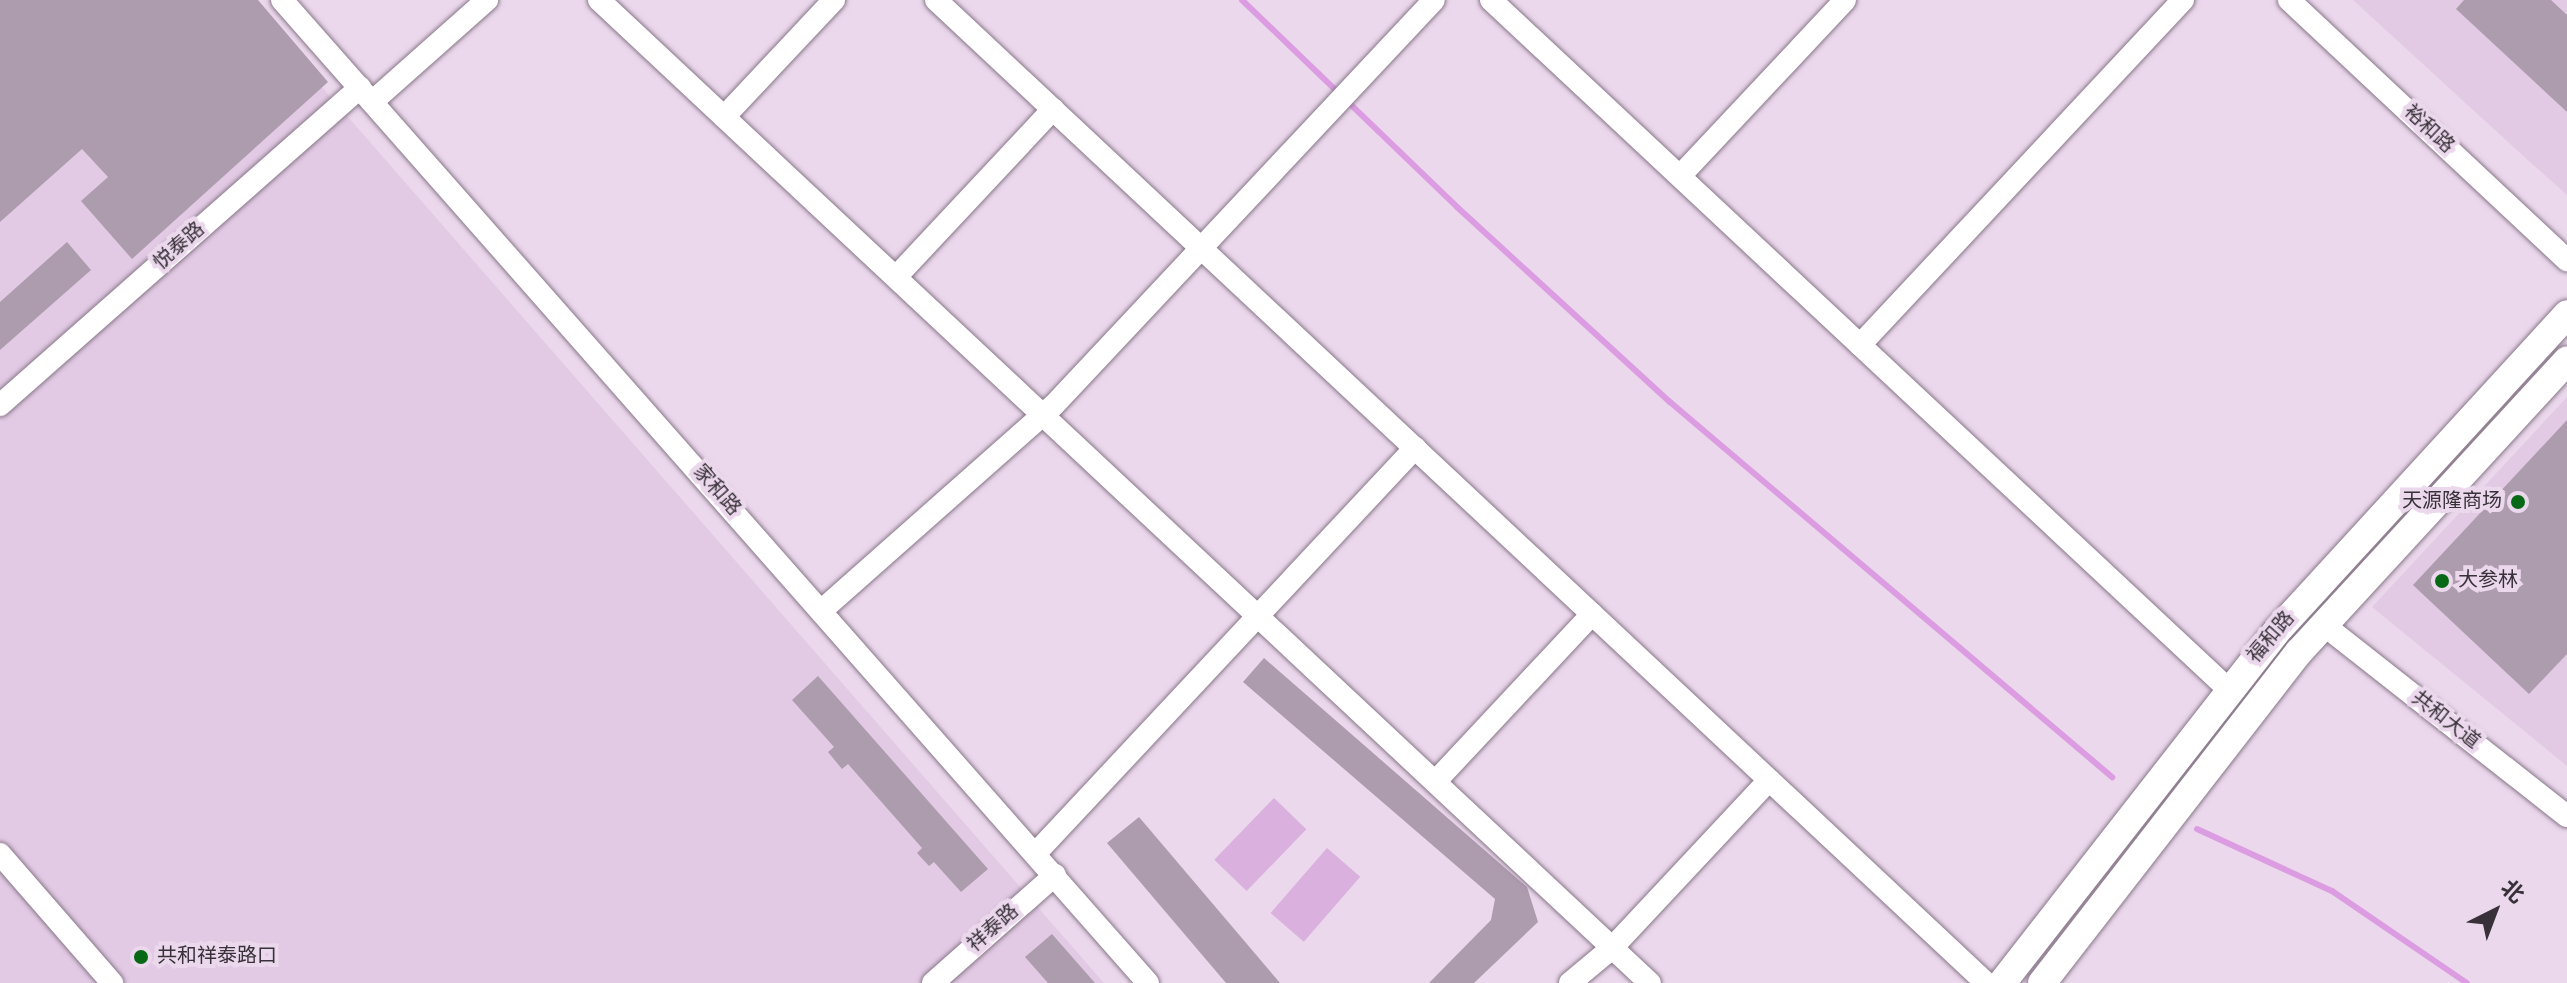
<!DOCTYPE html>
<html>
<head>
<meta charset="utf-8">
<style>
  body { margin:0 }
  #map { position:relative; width:2567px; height:983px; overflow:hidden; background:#ebd8ec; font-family:Overpass,"Noto Sans SC",sans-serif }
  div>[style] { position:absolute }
  .built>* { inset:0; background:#e2cae4 }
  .green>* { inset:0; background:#dab0de; transform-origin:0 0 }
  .stream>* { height:6px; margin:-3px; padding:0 3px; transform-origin:3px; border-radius:3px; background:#dc9ce1 }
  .building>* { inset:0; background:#ad9bae }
  .roads { filter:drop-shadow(0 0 2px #887789) drop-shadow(0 0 2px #887789) }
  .minor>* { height:22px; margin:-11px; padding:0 11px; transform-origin:11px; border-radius:11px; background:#fff }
  .major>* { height:28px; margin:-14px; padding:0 14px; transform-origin:14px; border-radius:14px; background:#fff }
  .dots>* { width:22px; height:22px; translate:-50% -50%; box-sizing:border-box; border:4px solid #ebd8ec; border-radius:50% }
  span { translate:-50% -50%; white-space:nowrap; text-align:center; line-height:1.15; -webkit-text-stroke:8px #ebd8ec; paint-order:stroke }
  .street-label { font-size:20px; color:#383139 }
  .poi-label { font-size:20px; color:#383139 }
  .right { translate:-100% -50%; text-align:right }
  .left { translate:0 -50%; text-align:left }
  .north { position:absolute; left:2455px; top:871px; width:80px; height:80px; -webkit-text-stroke:6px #ebd8ec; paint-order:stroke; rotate:42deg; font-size:22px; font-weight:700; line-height:32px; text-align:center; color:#383139 }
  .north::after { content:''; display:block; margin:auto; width:28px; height:36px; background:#383139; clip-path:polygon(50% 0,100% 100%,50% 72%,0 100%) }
</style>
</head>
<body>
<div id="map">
  <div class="built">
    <i style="clip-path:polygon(0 0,246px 0,1104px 983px,0 983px)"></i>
    <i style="clip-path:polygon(2353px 0,2567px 0,2567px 195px,2520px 153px)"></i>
    <i style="clip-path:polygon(2567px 397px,2567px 766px,2372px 607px)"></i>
  </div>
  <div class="green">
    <i style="left:1274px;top:798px;width:45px;height:86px;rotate:44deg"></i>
    <i style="left:1327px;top:848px;width:44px;height:86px;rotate:41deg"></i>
  </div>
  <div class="stream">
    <i style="left:1242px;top:0;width:298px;rotate:43.9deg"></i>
    <i style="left:1457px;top:207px;width:289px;rotate:42.5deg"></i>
    <i style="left:1670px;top:402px;width:580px;rotate:40.31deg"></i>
    <i style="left:2197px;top:829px;width:149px;rotate:24.7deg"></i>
    <i style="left:2332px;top:891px;width:163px;rotate:34.3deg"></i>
  </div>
  <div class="building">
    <i style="clip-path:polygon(0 0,258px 0,328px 82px,132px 259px,81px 201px,108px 177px,82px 149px,0 222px)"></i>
    <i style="clip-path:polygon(2464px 0,2551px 0,2567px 15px,2567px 112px,2456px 9px)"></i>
    <i style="clip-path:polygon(67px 242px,91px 270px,0 350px,0 302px)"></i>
    <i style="clip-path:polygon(2567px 420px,2567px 654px,2529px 694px,2413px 585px)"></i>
    <i style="clip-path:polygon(1264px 658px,1527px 887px,1538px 922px,1474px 983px,1429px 983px,1491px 920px,1495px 899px,1243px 682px)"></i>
    <i style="clip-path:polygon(818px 676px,988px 869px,961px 892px,934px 862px,929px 866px,917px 853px,922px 848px,848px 764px,842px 769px,828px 752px,834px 747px,792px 700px)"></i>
    <i style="clip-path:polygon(1139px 817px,1280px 983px,1226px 983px,1107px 843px)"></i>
    <i style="clip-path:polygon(1052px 934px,1095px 983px,1048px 983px,1025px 957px)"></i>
  </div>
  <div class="roads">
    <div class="minor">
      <i style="left:282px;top:0;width:1310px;rotate:48.62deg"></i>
      <i style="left:599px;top:0;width:1439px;rotate:43.09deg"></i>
      <i style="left:936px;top:0;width:1438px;rotate:43.11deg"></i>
      <i style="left:1491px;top:0;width:1009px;rotate:43.07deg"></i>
      <i style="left:2289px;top:0;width:381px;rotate:43.1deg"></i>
      <i style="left:372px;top:102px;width:154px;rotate:-41.6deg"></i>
      <i style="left:724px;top:117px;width:161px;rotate:-46.8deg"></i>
      <i style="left:1680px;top:176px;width:241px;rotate:-46.8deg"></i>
      <i style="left:896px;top:277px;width:230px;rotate:-46.9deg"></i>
      <i style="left:1860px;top:345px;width:473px;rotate:-46.9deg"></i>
      <i style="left:0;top:405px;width:480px;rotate:-41.4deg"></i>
      <i style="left:821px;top:611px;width:311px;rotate:-41.5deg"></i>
      <i style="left:1054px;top:405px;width:555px;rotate:-46.82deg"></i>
      <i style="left:2324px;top:625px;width:309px;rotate:38.2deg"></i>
      <i style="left:1435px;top:782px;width:230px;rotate:-46.9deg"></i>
      <i style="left:1036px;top:853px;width:555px;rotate:-46.9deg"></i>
      <i style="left:0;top:854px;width:171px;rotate:49deg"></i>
      <i style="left:933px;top:983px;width:163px;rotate:-41.5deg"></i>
      <i style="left:1570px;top:983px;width:55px;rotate:-39.8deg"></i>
      <i style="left:1612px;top:948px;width:230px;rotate:-46.9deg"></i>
    </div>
    <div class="major">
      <i style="left:2002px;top:983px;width:445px;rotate:-52deg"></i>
      <i style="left:2276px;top:632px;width:431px;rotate:-47.5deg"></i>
      <i style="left:2042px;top:983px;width:419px;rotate:-52.2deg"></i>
      <i style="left:2299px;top:652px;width:396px;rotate:-47.4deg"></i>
    </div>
  </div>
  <div class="dots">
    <i style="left:2518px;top:502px;background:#076915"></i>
    <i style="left:2442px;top:581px;background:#076915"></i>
    <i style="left:141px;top:957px;background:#076915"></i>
  </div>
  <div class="street-label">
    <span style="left:2428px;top:130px;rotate:43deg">裕和路</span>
    <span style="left:180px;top:247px;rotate:-41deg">悦泰路</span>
    <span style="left:716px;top:491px;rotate:49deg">家和路</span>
    <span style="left:2272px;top:638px;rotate:-49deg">福和路</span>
    <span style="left:2445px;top:721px;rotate:38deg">共和大道</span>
    <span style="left:994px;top:929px;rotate:-41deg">祥泰路</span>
  </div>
  <div class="poi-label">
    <span class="right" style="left:2502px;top:502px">天源隆商场</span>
    <span class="left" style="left:2458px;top:581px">大参林</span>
    <span class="left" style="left:157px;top:957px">共和祥泰路口</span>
  </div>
  <div class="north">北</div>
</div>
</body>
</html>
